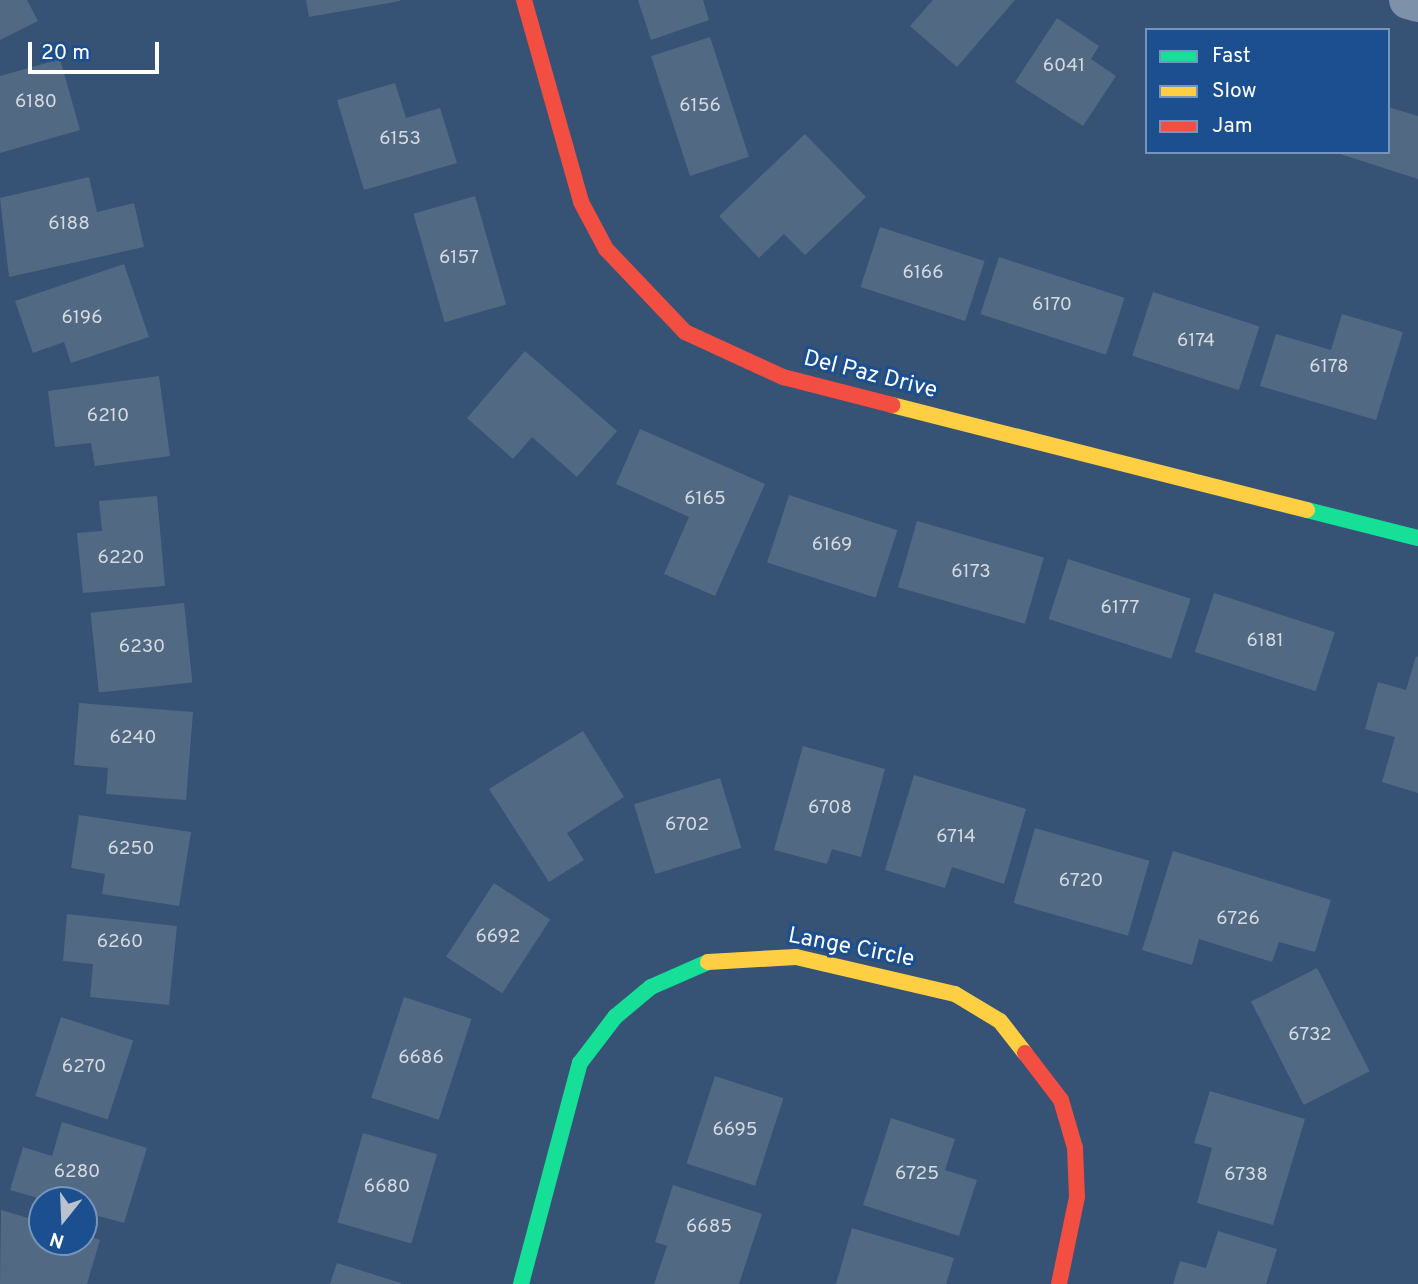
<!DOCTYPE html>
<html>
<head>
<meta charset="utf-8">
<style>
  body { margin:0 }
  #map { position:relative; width:1418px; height:1284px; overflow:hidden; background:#365274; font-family:Overpass,sans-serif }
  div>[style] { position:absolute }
  .building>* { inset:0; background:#526984; transform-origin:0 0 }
  .street>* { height:38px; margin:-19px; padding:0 19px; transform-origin:19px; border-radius:19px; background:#7d92a8 }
  .fast>* { height:16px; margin:-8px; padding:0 8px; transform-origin:8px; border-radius:8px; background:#16e098 }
  .slow>* { height:16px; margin:-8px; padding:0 8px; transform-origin:8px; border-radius:8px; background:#ffcf43 }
  .jam>* { height:16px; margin:-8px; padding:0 8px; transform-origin:8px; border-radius:8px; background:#f24e42 }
  span { translate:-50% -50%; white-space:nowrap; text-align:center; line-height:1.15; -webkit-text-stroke:6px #1b4f8f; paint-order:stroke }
  .number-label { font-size:19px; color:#d4dae0 }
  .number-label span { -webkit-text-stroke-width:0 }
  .street-label { font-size:23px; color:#fff }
  .legend { position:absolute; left:1145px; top:28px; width:245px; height:126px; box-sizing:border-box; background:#1b4f8f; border:2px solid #7695bc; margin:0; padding:9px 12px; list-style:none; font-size:21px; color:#fff }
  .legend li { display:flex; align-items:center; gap:14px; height:35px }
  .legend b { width:35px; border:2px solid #7695bc }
  .north { position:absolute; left:28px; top:1186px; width:70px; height:70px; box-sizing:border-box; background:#1b4f8f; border:2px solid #7695bc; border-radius:50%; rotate:198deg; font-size:19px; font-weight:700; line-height:28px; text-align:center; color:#fff }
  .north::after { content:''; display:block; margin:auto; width:24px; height:32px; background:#b9c2ce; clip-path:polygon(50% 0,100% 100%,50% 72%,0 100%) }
  .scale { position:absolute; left:28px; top:42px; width:131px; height:32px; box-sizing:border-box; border:4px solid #fff; border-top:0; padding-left:9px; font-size:21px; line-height:24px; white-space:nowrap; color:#fff; -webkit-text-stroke:5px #1b4f8f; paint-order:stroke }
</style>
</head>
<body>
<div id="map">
  <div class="building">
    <i style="clip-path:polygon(0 0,27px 0,38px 21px,0 40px)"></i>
    <i style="clip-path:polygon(306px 0,400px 0,400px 1px,309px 17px)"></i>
    <i style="clip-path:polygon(638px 0,703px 0,709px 20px,651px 40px)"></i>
    <i style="clip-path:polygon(933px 0,1015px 0,957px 67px,910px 26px)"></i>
    <i style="clip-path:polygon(1057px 18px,1099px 46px,1091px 59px,1116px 76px,1083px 126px,1015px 82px)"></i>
    <i style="left:710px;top:37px;width:126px;height:62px;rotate:72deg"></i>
    <i style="clip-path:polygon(60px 59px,80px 130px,0 153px,0 76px)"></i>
    <i style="clip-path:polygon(395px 83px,406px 118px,440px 108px,457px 163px,364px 190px,337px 100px)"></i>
    <i style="clip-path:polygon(1388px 107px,1418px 116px,1418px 179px,1337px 153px,1388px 152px)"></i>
    <i style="clip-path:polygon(805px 134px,866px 197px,805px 255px,784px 234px,759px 258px,719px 216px)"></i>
    <i style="clip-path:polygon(89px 177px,97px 212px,134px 203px,144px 247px,9px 277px,0 198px)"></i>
    <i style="left:475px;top:196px;width:113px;height:64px;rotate:74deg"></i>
    <i style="left:880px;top:227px;width:110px;height:63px;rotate:18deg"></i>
    <i style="left:999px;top:257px;width:132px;height:60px;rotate:18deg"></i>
    <i style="clip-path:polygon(124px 264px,149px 337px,71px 363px,64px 342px,33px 353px,15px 301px)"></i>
    <i style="left:1153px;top:292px;width:112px;height:67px;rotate:18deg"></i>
    <i style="clip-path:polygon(1342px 314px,1403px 332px,1376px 420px,1260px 386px,1276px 334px,1331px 350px)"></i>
    <i style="clip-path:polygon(525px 351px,617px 431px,577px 477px,532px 437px,513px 459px,467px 418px)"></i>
    <i style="clip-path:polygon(159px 376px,170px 456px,95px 466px,91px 443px,55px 447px,48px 391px)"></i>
    <i style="clip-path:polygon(640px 429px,765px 484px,715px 596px,664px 574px,689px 517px,616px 484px)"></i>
    <i style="left:789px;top:495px;width:114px;height:71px;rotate:18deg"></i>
    <i style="clip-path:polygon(157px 496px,165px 586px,83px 593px,77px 533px,102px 531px,99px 501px)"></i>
    <i style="left:917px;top:521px;width:132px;height:69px;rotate:16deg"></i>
    <i style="left:1068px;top:559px;width:129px;height:63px;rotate:18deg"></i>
    <i style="left:1214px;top:593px;width:127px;height:62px;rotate:18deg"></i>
    <i style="left:184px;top:603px;width:80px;height:94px;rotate:84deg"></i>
    <i style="clip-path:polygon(1416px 656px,1418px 657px,1418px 793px,1382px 782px,1395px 737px,1365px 729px,1378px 682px,1406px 690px)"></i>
    <i style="clip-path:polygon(79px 703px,193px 712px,186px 800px,106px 794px,108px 768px,74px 765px)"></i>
    <i style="clip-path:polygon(583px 731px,624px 797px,567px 833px,584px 860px,549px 882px,489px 789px)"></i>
    <i style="clip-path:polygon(803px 746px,885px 769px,861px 857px,832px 849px,827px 864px,774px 850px)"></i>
    <i style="clip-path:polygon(914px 775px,1026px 809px,1004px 884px,952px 867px,945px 888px,885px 870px)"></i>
    <i style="left:720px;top:778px;width:73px;height:90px;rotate:73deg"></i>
    <i style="clip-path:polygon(79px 815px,191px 832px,179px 906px,102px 894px,105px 874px,71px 868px)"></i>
    <i style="left:1035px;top:828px;width:119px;height:78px;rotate:16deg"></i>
    <i style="clip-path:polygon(1173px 851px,1331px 900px,1315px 952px,1279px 942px,1272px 962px,1199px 939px,1192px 965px,1142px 950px)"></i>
    <i style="left:494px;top:883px;width:67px;height:88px;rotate:33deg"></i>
    <i style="clip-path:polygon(67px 914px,177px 926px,169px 1005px,90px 997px,93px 964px,63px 961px)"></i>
    <i style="left:1317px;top:968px;width:116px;height:74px;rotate:63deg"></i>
    <i style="left:404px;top:997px;width:71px;height:106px;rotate:18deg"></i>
    <i style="left:61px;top:1017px;width:76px;height:83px;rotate:18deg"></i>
    <i style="left:715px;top:1076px;width:72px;height:92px;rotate:18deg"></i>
    <i style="clip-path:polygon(1210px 1091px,1305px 1119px,1273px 1225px,1197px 1203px,1212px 1148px,1194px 1143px)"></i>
    <i style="clip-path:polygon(891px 1118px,955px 1139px,945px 1170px,977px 1180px,959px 1236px,863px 1205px)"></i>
    <i style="clip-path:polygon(62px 1122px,147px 1148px,124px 1223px,84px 1212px,84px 1200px,45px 1200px,10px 1190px,23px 1147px,52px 1156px)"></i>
    <i style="left:363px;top:1133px;width:77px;height:93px;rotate:16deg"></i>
    <i style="clip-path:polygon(673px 1185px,762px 1214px,739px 1284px,654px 1284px,667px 1246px,655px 1242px)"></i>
    <i style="clip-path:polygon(1px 1210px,42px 1222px,42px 1242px,84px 1242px,84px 1235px,100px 1240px,87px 1284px,0 1284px)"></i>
    <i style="clip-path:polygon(852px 1228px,954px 1258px,946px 1284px,836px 1284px)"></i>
    <i style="clip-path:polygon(1218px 1231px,1277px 1249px,1266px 1284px,1173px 1284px,1180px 1261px,1206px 1268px)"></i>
    <i style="clip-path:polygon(337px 1263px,401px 1283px,401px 1284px,330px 1284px)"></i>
  </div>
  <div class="street">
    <i style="left:1408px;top:0;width:10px;rotate:17deg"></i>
  </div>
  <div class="fast">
    <i style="left:1307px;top:510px;width:114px;rotate:14.2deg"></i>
    <i style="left:521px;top:1284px;width:229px;rotate:-75.1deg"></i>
    <i style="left:580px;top:1063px;width:58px;rotate:-52.7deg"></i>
    <i style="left:615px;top:1017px;width:47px;rotate:-39.8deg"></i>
    <i style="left:651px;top:987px;width:62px;rotate:-23.7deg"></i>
  </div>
  <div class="slow">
    <i style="left:892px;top:405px;width:428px;rotate:14.2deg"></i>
    <i style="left:708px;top:962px;width:88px;rotate:-3.3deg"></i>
    <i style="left:796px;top:957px;width:163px;rotate:13.1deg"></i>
    <i style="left:955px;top:994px;width:52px;rotate:31deg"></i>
    <i style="left:1000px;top:1021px;width:41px;rotate:52deg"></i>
  </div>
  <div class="jam">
    <i style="left:524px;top:0;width:210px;rotate:74.2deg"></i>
    <i style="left:581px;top:202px;width:53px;rotate:62deg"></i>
    <i style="left:606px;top:249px;width:115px;rotate:46.4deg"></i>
    <i style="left:685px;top:332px;width:108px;rotate:24.7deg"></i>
    <i style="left:783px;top:377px;width:113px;rotate:14.4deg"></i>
    <i style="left:1025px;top:1053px;width:59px;rotate:52.5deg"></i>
    <i style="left:1061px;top:1100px;width:50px;rotate:73.7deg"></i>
    <i style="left:1075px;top:1148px;width:49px;rotate:87.7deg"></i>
    <i style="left:1077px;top:1197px;width:89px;rotate:101.7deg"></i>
  </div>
  <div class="number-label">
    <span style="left:1064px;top:67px">6041</span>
    <span style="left:36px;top:103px">6180</span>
    <span style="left:700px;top:107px">6156</span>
    <span style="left:400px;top:140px">6153</span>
    <span style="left:69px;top:225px">6188</span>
    <span style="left:459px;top:259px">6157</span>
    <span style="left:923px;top:274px">6166</span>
    <span style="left:1052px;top:306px">6170</span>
    <span style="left:82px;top:319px">6196</span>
    <span style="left:1196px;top:342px">6174</span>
    <span style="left:1329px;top:368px">6178</span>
    <span style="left:108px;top:417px">6210</span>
    <span style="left:705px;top:500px">6165</span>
    <span style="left:832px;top:546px">6169</span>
    <span style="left:121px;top:559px">6220</span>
    <span style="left:971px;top:573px">6173</span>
    <span style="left:1120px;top:609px">6177</span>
    <span style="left:1265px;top:642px">6181</span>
    <span style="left:142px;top:648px">6230</span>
    <span style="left:133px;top:739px">6240</span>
    <span style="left:830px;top:809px">6708</span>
    <span style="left:687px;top:826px">6702</span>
    <span style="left:956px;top:838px">6714</span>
    <span style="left:131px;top:850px">6250</span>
    <span style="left:1081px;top:882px">6720</span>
    <span style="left:1238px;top:920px">6726</span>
    <span style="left:498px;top:938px">6692</span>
    <span style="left:120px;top:943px">6260</span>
    <span style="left:1310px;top:1036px">6732</span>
    <span style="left:421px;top:1059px">6686</span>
    <span style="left:84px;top:1068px">6270</span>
    <span style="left:735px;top:1131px">6695</span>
    <span style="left:77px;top:1173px">6280</span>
    <span style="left:917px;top:1175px">6725</span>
    <span style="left:1246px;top:1176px">6738</span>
    <span style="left:387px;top:1188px">6680</span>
    <span style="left:709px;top:1228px">6685</span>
  </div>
  <div class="street-label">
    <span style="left:870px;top:376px;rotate:14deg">Del Paz Drive</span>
    <span style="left:851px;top:949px;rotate:11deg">Lange Circle</span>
  </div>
  <ul class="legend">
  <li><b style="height:9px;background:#16e098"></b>Fast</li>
  <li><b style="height:9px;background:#ffcf43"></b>Slow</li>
  <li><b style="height:9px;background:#f24e42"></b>Jam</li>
  </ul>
  <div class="north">N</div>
  <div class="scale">20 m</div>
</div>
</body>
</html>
